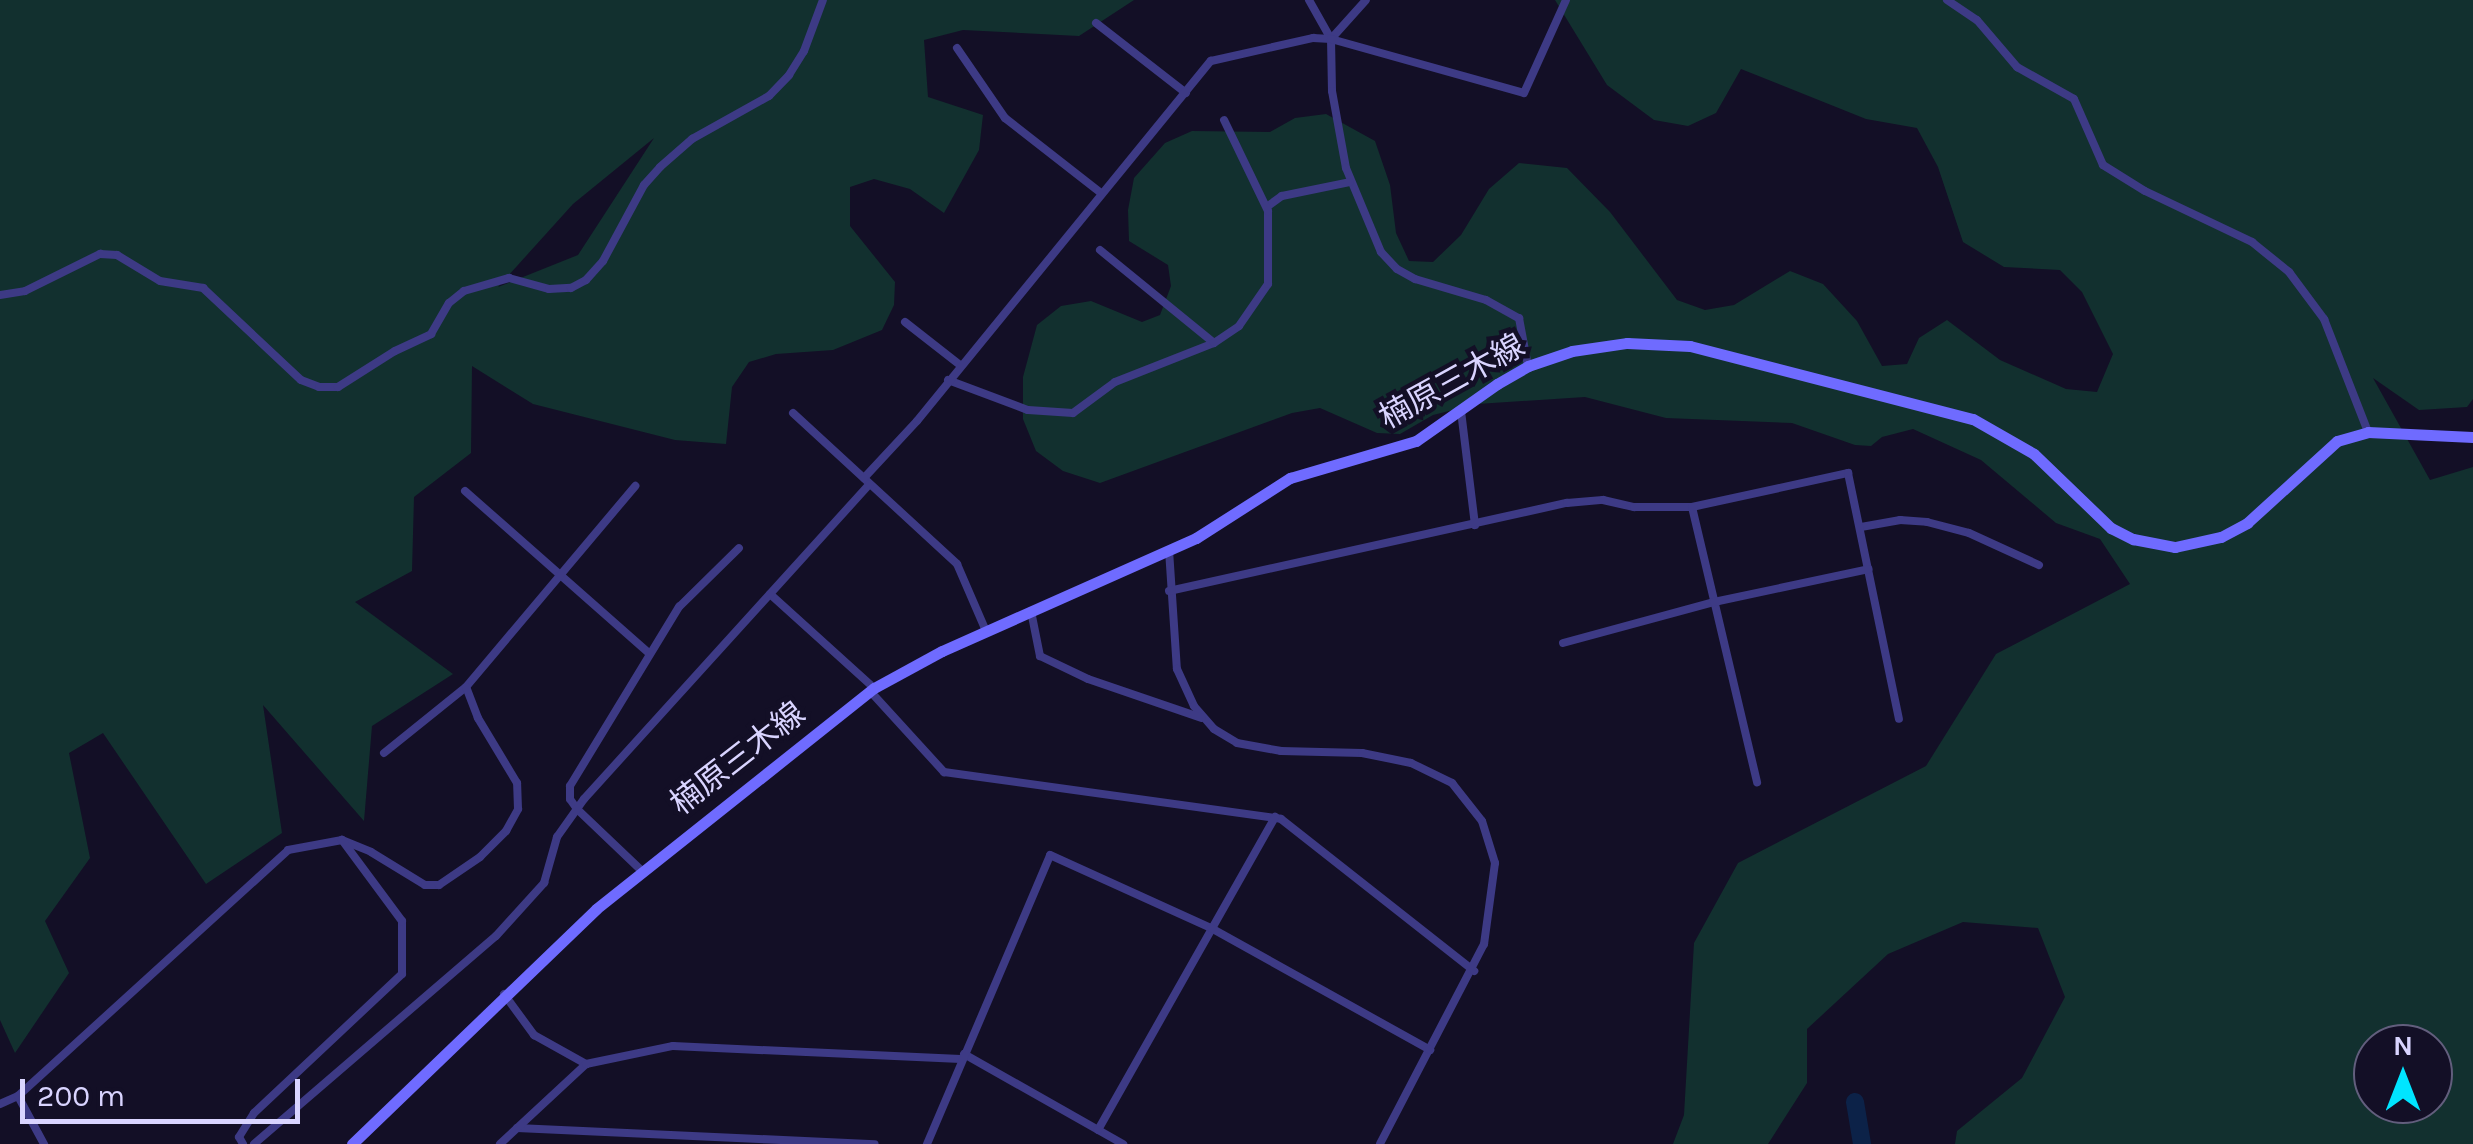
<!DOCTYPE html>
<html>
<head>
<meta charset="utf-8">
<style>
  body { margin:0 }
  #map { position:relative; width:2473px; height:1144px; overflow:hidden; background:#130f26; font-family:Karla,"Noto Sans JP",sans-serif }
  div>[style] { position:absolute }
  .green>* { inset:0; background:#12302f }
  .river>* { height:18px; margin:-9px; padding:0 9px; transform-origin:9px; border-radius:9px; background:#0c2248 }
  .street>* { height:8px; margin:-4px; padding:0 4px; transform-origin:4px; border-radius:4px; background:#3d3a85 }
  .secondary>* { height:11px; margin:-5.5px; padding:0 5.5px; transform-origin:5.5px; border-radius:5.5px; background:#6f6bff }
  span { translate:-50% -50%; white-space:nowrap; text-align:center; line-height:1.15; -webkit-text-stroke:9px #130f26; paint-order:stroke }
  .street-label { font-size:32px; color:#d9d4ff }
  .north { position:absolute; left:2353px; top:1024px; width:100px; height:100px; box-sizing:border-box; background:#130f26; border:2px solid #625e7d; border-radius:50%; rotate:0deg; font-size:28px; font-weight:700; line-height:40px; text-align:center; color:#d9d4ff }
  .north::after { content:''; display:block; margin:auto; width:35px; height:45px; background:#00e5ff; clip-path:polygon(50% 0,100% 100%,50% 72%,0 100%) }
  .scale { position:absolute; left:20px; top:1079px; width:280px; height:45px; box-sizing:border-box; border:5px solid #d9d4ff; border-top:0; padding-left:12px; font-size:30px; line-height:35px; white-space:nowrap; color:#d9d4ff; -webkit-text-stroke:8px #130f26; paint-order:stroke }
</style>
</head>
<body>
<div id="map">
  <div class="green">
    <i style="clip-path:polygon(evenodd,0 0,1134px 0,1079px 36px,963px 30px,924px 40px,928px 97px,983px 115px,979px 150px,944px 213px,910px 189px,874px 179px,850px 187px,850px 226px,895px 282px,894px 305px,882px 330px,833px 350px,776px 354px,749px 362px,732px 387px,726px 444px,675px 440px,533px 404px,472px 366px,471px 453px,414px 497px,412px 571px,355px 602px,453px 674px,372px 726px,364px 821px,263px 705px,282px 833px,206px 884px,103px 733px,69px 753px,90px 858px,45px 921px,69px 973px,15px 1053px,0 1020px,0 0,654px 138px,578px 255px,498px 287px,573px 204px,654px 138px)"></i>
    <i style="clip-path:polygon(evenodd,1555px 0,2473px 0,2473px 399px,2467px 407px,2419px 410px,2373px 378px,2430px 480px,2473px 467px,2473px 1144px,1955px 1144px,1957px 1131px,2022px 1078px,2065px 997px,2038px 928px,1963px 922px,1888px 954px,1807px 1029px,1807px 1083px,1768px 1144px,1673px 1144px,1684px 1115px,1694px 943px,1738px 863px,1926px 766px,1996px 654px,2130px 584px,2100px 539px,2056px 523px,1981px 460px,1913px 429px,1882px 437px,1871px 446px,1855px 445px,1792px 423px,1666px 418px,1585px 397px,1477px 404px,1433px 415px,1400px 434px,1377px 433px,1320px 408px,1292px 413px,1100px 483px,1063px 471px,1036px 451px,1023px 419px,1023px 377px,1037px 325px,1061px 306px,1091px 301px,1142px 322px,1160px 315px,1171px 286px,1168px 265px,1129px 241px,1128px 210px,1134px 178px,1165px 143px,1192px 131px,1270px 132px,1295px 118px,1326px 114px,1375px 141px,1390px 185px,1396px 233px,1409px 261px,1433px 262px,1461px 235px,1489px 189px,1519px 163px,1567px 168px,1610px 212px,1677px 300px,1705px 310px,1734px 305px,1790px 271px,1823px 284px,1857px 321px,1882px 366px,1907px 364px,1919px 338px,1947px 320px,2000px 360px,2066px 389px,2097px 392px,2113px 354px,2082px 292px,2060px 270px,2004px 267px,1963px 242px,1938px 167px,1917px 128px,1866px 119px,1741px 69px,1716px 113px,1688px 126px,1654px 120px,1607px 85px,1555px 0,2373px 1044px,2433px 1044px,2433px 1104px,2373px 1104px,2373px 1044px)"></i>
  </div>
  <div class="river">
    <i style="left:1855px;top:1102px;width:43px;rotate:80.5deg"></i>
  </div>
  <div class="street">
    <i style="left:1309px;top:0;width:45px;rotate:60.6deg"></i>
    <i style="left:1331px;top:39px;width:52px;rotate:88.9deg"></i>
    <i style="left:1332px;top:91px;width:78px;rotate:79.7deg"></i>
    <i style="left:1346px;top:168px;width:91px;rotate:67.4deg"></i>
    <i style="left:1381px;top:252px;width:23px;rotate:47deg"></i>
    <i style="left:1397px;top:269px;width:21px;rotate:29deg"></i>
    <i style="left:1415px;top:279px;width:74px;rotate:16.5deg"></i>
    <i style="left:1486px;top:300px;width:38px;rotate:29deg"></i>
    <i style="left:1519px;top:318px;width:49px;rotate:79.4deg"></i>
    <i style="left:1947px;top:0;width:36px;rotate:34deg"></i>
    <i style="left:1977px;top:20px;width:62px;rotate:49.6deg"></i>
    <i style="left:2017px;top:67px;width:65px;rotate:29.3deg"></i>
    <i style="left:2074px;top:99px;width:72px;rotate:66.3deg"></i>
    <i style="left:2103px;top:165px;width:49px;rotate:31.8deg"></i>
    <i style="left:2145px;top:191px;width:119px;rotate:25.5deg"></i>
    <i style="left:2252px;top:242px;width:48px;rotate:39deg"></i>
    <i style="left:2289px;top:272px;width:59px;rotate:53.3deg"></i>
    <i style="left:2324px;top:319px;width:121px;rotate:68.7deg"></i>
    <i style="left:1096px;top:23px;width:114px;rotate:37.9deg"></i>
    <i style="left:1331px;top:39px;width:52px;rotate:-48.1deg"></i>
    <i style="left:957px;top:48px;width:85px;rotate:55.6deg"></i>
    <i style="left:1005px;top:118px;width:122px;rotate:38deg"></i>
    <i style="left:1268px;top:206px;width:17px;rotate:-36deg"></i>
    <i style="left:1282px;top:196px;width:69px;rotate:-11.6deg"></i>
    <i style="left:1100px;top:250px;width:147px;rotate:39.2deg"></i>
    <i style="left:0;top:295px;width:25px;rotate:-9deg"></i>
    <i style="left:25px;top:291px;width:84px;rotate:-26.3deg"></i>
    <i style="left:100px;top:254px;width:17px;rotate:3deg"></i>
    <i style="left:117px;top:255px;width:50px;rotate:31.2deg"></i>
    <i style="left:160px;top:281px;width:44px;rotate:9.2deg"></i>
    <i style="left:203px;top:288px;width:134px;rotate:43.2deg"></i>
    <i style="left:301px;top:380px;width:19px;rotate:21deg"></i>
    <i style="left:319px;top:387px;width:19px"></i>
    <i style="left:338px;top:387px;width:67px;rotate:-32.3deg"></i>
    <i style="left:395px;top:351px;width:40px;rotate:-25deg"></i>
    <i style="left:431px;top:334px;width:36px;rotate:-60deg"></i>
    <i style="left:449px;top:303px;width:19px;rotate:-39deg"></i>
    <i style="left:464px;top:291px;width:47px;rotate:-16.1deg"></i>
    <i style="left:509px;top:278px;width:41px;rotate:15.4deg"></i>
    <i style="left:549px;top:289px;width:22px;rotate:-3deg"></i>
    <i style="left:571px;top:288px;width:17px;rotate:-28deg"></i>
    <i style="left:586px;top:280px;width:25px;rotate:-48deg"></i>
    <i style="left:603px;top:261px;width:86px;rotate:-61.7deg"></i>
    <i style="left:644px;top:185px;width:24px;rotate:-48deg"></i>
    <i style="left:660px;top:167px;width:43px;rotate:-41.2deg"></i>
    <i style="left:692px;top:139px;width:88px;rotate:-29.2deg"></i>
    <i style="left:769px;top:96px;width:29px;rotate:-46deg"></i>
    <i style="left:789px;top:75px;width:28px;rotate:-58deg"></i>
    <i style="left:804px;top:51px;width:54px;rotate:-69.6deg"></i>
    <i style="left:905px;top:322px;width:70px;rotate:38deg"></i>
    <i style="left:948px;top:380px;width:85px;rotate:20.6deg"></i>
    <i style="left:1028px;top:410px;width:45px;rotate:3.8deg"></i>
    <i style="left:1073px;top:413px;width:52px;rotate:-36.4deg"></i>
    <i style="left:1115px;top:382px;width:106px;rotate:-21.5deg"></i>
    <i style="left:1214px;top:343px;width:30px;rotate:-34deg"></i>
    <i style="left:1239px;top:326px;width:51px;rotate:-55.4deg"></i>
    <i style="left:1268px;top:284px;width:73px;rotate:-90deg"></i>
    <i style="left:1268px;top:211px;width:101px;rotate:-115.8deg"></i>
    <i style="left:1461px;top:411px;width:115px;rotate:83deg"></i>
    <i style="left:793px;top:413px;width:223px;rotate:42.6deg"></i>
    <i style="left:957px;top:564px;width:73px;rotate:66.6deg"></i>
    <i style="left:864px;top:478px;width:78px;rotate:-47.1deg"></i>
    <i style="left:917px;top:421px;width:465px;rotate:-50.8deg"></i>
    <i style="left:1211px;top:61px;width:105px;rotate:-12.7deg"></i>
    <i style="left:1313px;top:38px;width:18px;rotate:3deg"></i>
    <i style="left:1331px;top:39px;width:200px;rotate:15.6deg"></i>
    <i style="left:1524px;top:93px;width:102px;rotate:-65.7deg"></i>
    <i style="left:465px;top:491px;width:245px;rotate:41.4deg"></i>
    <i style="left:1692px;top:507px;width:283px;rotate:76.7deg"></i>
    <i style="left:1861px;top:527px;width:40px;rotate:-10deg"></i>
    <i style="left:1900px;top:520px;width:27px;rotate:4deg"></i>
    <i style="left:1927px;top:522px;width:43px;rotate:14.7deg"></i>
    <i style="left:1969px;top:533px;width:77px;rotate:24.6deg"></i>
    <i style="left:1169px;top:550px;width:119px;rotate:86.2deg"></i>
    <i style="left:1177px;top:669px;width:41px;rotate:65.3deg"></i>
    <i style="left:1194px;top:706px;width:30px;rotate:49deg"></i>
    <i style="left:1214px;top:729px;width:27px;rotate:31deg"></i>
    <i style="left:1237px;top:743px;width:45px;rotate:10.3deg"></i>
    <i style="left:1281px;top:751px;width:81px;rotate:1.4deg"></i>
    <i style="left:1362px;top:753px;width:50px;rotate:11.5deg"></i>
    <i style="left:1411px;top:763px;width:46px;rotate:26deg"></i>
    <i style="left:1452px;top:783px;width:48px;rotate:51.7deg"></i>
    <i style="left:1482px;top:821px;width:44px;rotate:72.8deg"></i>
    <i style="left:1495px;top:863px;width:82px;rotate:97.7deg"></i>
    <i style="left:1484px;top:944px;width:225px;rotate:117.5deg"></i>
    <i style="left:1169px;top:591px;width:408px;rotate:-12.5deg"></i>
    <i style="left:1567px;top:503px;width:36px;rotate:-5deg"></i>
    <i style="left:1603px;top:500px;width:32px;rotate:13deg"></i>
    <i style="left:1634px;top:507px;width:58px"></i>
    <i style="left:1692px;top:507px;width:160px;rotate:-12.3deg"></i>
    <i style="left:1848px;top:473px;width:251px;rotate:78.3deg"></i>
    <i style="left:770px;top:594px;width:140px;rotate:42.1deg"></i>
    <i style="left:1031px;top:611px;width:46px;rotate:78.7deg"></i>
    <i style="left:1040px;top:656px;width:53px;rotate:25.6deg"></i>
    <i style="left:1088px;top:679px;width:120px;rotate:18.9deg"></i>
    <i style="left:1563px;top:643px;width:156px;rotate:-15.2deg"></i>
    <i style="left:1714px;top:602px;width:158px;rotate:-12deg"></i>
    <i style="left:870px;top:691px;width:110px;rotate:47.6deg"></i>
    <i style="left:944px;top:772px;width:340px;rotate:7.9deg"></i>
    <i style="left:1281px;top:819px;width:246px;rotate:38.2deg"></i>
    <i style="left:384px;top:753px;width:105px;rotate:-38.8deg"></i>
    <i style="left:466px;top:687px;width:263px;rotate:-49.9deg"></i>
    <i style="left:642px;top:871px;width:90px;rotate:-136.4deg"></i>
    <i style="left:577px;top:809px;width:12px;rotate:-125deg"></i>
    <i style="left:570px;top:799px;width:13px;rotate:-90deg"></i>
    <i style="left:570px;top:786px;width:210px;rotate:-58.7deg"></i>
    <i style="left:679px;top:607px;width:84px;rotate:-44.5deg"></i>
    <i style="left:504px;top:994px;width:51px;rotate:53.8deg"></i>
    <i style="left:534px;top:1035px;width:60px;rotate:29.1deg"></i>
    <i style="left:964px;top:1054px;width:183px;rotate:29.5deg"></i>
    <i style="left:18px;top:1096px;width:55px;rotate:61.6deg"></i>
    <i style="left:0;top:1104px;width:20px;rotate:-24deg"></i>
    <i style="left:18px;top:1096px;width:365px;rotate:-42.3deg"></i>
    <i style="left:288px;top:850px;width:55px;rotate:-10.5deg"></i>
    <i style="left:342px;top:840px;width:31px;rotate:22deg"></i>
    <i style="left:371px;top:852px;width:63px;rotate:31.4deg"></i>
    <i style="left:425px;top:885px;width:14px"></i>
    <i style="left:439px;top:885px;width:50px;rotate:-34.3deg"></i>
    <i style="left:480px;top:857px;width:37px;rotate:-45deg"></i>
    <i style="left:506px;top:831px;width:25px;rotate:-61deg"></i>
    <i style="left:518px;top:809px;width:26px;rotate:-92deg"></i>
    <i style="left:517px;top:783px;width:76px;rotate:-121deg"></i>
    <i style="left:478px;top:718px;width:33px;rotate:-111deg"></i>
    <i style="left:517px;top:1128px;width:358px;rotate:2.6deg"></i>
    <i style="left:1098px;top:1130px;width:360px;rotate:-60.5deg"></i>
    <i style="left:243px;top:1144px;width:8px;rotate:-120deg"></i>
    <i style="left:239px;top:1137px;width:28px;rotate:-58deg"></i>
    <i style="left:254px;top:1113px;width:203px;rotate:-43.2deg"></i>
    <i style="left:402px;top:974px;width:53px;rotate:-90deg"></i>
    <i style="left:402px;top:921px;width:101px;rotate:-126.5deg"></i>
    <i style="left:254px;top:1144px;width:319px;rotate:-40.7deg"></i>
    <i style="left:496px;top:936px;width:72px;rotate:-47.8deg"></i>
    <i style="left:544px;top:883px;width:48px;rotate:-74.2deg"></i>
    <i style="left:557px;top:837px;width:47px;rotate:-54.6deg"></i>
    <i style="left:584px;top:799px;width:425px;rotate:-47.8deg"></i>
    <i style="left:500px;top:1144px;width:117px;rotate:-42.9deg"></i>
    <i style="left:586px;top:1064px;width:89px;rotate:-11.7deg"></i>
    <i style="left:673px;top:1046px;width:288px;rotate:2.6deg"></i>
    <i style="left:927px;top:1144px;width:314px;rotate:-66.9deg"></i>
    <i style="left:1050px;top:855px;width:177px;rotate:24.4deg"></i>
    <i style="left:1211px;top:928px;width:251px;rotate:29.1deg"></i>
  </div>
  <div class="secondary">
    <i style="left:352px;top:1144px;width:339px;rotate:-43.9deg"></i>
    <i style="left:596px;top:909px;width:355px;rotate:-38.5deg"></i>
    <i style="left:874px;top:688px;width:77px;rotate:-28.6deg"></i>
    <i style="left:942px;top:651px;width:278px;rotate:-24deg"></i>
    <i style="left:1196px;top:538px;width:112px;rotate:-32.6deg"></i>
    <i style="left:1290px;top:478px;width:131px;rotate:-16.4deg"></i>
    <i style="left:1416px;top:441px;width:99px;rotate:-35.1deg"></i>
    <i style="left:1497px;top:384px;width:36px;rotate:-30deg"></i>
    <i style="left:1528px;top:366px;width:46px;rotate:-18.8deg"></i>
    <i style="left:1572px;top:351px;width:56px;rotate:-8.3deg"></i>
    <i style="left:1627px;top:343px;width:63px;rotate:2.7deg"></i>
    <i style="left:1690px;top:346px;width:292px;rotate:14.5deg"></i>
    <i style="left:1973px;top:419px;width:70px;rotate:29.8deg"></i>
    <i style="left:2034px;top:454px;width:107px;rotate:43.9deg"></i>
    <i style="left:2111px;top:528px;width:25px;rotate:27deg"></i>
    <i style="left:2133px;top:539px;width:43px;rotate:10.8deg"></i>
    <i style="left:2175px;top:547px;width:47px;rotate:-12.3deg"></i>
    <i style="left:2221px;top:537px;width:30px;rotate:-28deg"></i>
    <i style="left:2247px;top:523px;width:122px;rotate:-42.3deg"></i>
    <i style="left:2337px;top:441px;width:32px;rotate:-16deg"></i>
    <i style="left:2368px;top:432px;width:105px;rotate:2.7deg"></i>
  </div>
  <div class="street-label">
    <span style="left:1452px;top:382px;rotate:-29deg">楠原三木線</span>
    <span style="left:738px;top:759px;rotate:-38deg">楠原三木線</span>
  </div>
  <div class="north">N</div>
  <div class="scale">200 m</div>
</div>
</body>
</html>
